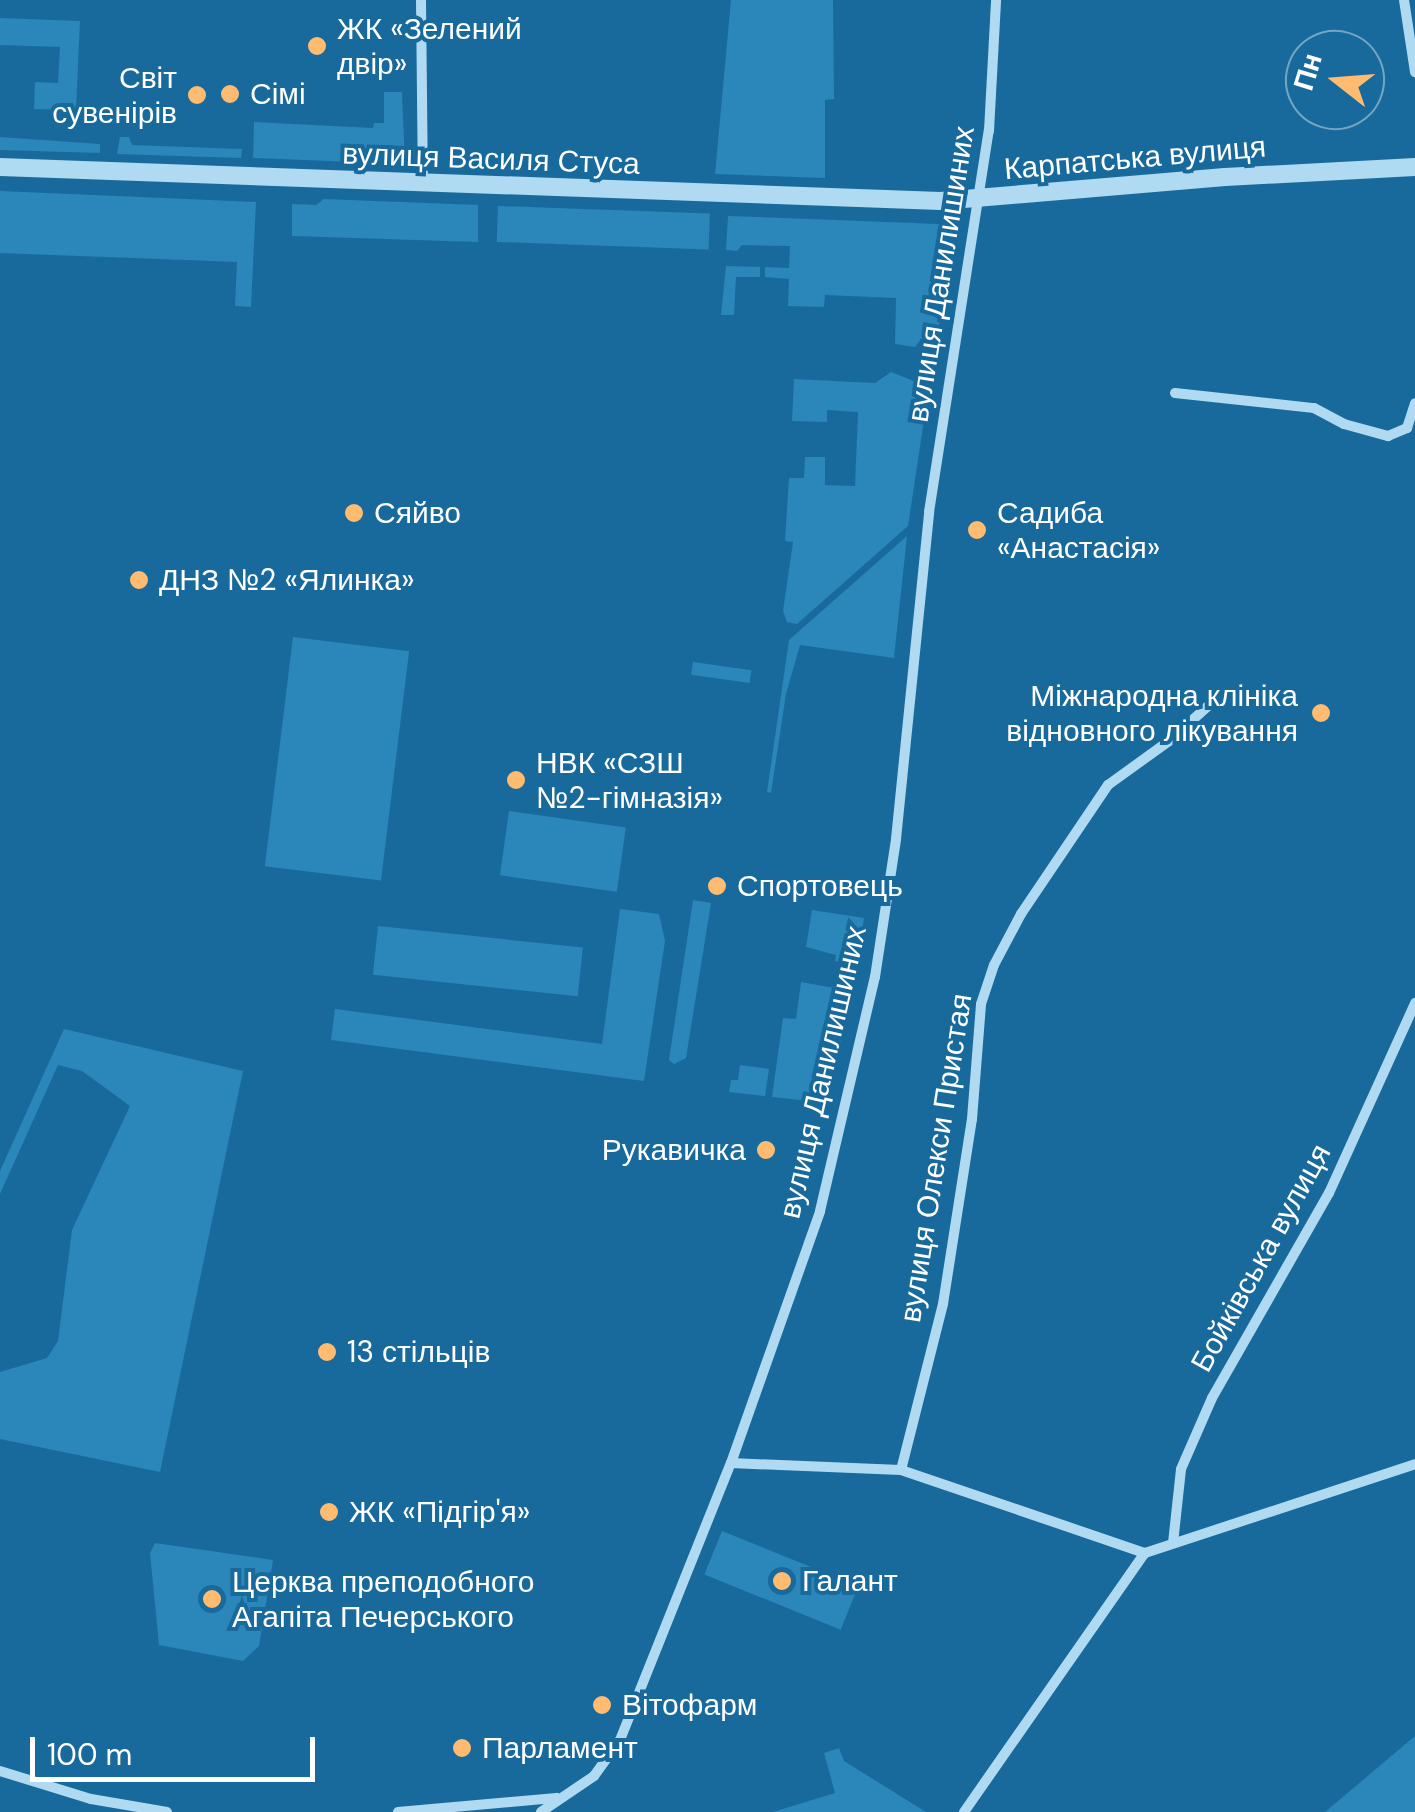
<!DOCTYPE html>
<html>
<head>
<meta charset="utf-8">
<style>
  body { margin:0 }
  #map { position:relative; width:1415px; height:1812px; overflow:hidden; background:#186a9c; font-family:"DM Sans",sans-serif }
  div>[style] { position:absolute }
  .green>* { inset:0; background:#2b86b9; transform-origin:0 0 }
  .minor>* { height:10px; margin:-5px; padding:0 5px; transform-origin:5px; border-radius:5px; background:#afdaf2 }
  .tertiary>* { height:18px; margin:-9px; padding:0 9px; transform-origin:9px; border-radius:9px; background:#afdaf2 }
  .dots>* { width:28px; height:28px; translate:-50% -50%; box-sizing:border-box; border:5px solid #186a9c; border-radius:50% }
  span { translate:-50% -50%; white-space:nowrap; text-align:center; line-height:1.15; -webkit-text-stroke:8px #186a9c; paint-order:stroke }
  .poi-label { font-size:30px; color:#fff }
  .left { translate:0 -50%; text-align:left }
  .right { translate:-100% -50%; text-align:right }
  .street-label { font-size:30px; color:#fff }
  .north { position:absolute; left:1285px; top:30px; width:100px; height:100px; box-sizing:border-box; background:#186a9c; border:2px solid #74a6c4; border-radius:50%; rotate:287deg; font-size:28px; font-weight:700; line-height:40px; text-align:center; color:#fff }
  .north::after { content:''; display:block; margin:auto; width:35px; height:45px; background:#ffbb70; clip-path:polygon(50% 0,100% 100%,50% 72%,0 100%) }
  .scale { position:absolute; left:30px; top:1737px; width:285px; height:45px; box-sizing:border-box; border:5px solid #fff; border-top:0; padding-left:12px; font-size:30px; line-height:35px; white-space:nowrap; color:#fff; -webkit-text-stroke:8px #186a9c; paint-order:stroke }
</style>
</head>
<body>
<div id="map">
  <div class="green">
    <i style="clip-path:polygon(731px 0,833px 0,834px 99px,825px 100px,825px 178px,715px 174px)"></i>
    <i style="clip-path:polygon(0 18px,80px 21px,76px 110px,34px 109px,35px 82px,58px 83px,60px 47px,0 45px)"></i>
    <i style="clip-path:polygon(384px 92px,402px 92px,405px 164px,253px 158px,254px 122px,373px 128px,374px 123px,384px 123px)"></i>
    <i style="clip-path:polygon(0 137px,100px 144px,100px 153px,0 150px)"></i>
    <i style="clip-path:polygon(120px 137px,129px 137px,132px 145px,242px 149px,241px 158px,117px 154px)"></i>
    <i style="clip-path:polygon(0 191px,256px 202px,251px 307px,235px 306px,237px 262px,0 253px)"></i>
    <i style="clip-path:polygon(324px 199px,478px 205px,478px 242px,292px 236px,292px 204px,316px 205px)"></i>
    <i style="left:498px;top:206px;width:212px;height:36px;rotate:2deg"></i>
    <i style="clip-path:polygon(728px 216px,939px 224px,953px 235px,939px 325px,932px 325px,915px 347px,895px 344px,896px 298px,825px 295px,824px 307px,788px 306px,789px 279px,765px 277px,765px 267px,789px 268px,790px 246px,742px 245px,737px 251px,726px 250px)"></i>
    <i style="clip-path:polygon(726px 266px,760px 267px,760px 277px,736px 277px,734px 315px,721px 315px)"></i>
    <i style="clip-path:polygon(891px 372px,929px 387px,908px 526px,797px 624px,787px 622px,783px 611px,793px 542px,785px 541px,789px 478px,804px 478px,805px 457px,825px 457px,825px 485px,855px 486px,858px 412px,827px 410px,827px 422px,792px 421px,794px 379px,875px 383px)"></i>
    <i style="clip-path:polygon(907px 536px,894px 658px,800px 645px,786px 694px,771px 793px,767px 792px,789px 640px)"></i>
    <i style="left:293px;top:637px;width:117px;height:231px;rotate:7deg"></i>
    <i style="left:693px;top:662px;width:59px;height:13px;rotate:8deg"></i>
    <i style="left:509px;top:811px;width:118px;height:65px;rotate:8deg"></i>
    <i style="clip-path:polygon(693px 900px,711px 903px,686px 1058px,674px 1064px,669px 1060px)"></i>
    <i style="clip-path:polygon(620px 909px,659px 914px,665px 941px,644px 1081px,331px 1040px,335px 1009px,602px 1044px)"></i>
    <i style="clip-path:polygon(812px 910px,864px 918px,857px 965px,835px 961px,836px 955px,806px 947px)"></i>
    <i style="left:378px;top:926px;width:206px;height:49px;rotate:6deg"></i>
    <i style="clip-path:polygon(801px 982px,851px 991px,832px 1088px,823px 1098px,810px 1101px,772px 1097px,783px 1018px,796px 1019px)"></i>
    <i style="clip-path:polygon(64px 1029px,243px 1071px,160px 1472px,0 1439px,0 1372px,47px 1358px,58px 1341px,72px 1230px,130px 1106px,82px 1071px,58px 1065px,0 1194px,0 1171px)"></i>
    <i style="clip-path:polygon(740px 1065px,769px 1069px,765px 1096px,729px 1092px,731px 1080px,738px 1080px)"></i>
    <i style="left:722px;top:1531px;width:147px;height:47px;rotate:22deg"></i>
    <i style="clip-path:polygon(155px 1543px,273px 1560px,259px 1646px,243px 1661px,159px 1645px,150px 1553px)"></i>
    <i style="clip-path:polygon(1415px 1736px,1415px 1812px,1325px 1812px)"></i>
    <i style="clip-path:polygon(839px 1748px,844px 1761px,926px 1812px,773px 1812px,835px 1793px,824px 1753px)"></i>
  </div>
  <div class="minor">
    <i style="left:421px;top:0;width:182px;rotate:89.4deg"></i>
    <i style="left:1404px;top:0;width:73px;rotate:81.3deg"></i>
    <i style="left:1175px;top:393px;width:140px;rotate:6.2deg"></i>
    <i style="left:1314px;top:408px;width:34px;rotate:28deg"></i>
    <i style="left:1344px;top:424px;width:46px;rotate:15.3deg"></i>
    <i style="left:1388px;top:436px;width:21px;rotate:-23deg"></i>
    <i style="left:1407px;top:428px;width:26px;rotate:-72deg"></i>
    <i style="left:731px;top:1463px;width:170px;rotate:2.4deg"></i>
    <i style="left:901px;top:1470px;width:258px;rotate:18.8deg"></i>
    <i style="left:901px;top:1470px;width:171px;rotate:-75.8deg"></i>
    <i style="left:943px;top:1304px;width:187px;rotate:-81.1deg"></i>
    <i style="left:972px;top:1119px;width:115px;rotate:-85.5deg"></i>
    <i style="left:981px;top:1004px;width:41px;rotate:-71.6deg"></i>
    <i style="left:994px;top:965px;width:58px;rotate:-62.1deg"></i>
    <i style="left:1021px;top:914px;width:156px;rotate:-56deg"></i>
    <i style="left:1108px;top:785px;width:75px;rotate:-35.8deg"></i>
    <i style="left:1169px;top:741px;width:66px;rotate:-41.9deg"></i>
    <i style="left:1173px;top:1543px;width:74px;rotate:-83.8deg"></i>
    <i style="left:1181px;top:1469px;width:77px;rotate:-66.4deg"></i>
    <i style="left:1212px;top:1398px;width:236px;rotate:-60.3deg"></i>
    <i style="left:1329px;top:1193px;width:209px;rotate:-65.6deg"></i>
    <i style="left:0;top:1771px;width:95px;rotate:17.1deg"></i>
    <i style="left:91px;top:1799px;width:77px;rotate:9.7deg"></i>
    <i style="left:398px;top:1812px;width:159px;rotate:-5.1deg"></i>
    <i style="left:541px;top:1812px;width:64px;rotate:-34.2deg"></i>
    <i style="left:594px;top:1776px;width:44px;rotate:-54.2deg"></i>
    <i style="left:620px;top:1740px;width:298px;rotate:-68.2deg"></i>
    <i style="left:731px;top:1463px;width:267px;rotate:-70.5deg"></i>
    <i style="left:820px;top:1211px;width:240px;rotate:-76.8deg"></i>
    <i style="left:875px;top:977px;width:140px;rotate:-81.3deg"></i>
    <i style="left:896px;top:839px;width:329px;rotate:-84.2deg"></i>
    <i style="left:929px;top:512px;width:386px;rotate:-81.1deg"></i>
    <i style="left:989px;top:131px;width:131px;rotate:-86.9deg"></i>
    <i style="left:964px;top:1812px;width:316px;rotate:-55.1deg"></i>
    <i style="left:1145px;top:1553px;width:284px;rotate:-18.2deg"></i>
  </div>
  <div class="tertiary">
    <i style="left:0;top:167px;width:941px;rotate:2.07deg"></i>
    <i style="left:940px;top:201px;width:286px;rotate:-4.8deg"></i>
    <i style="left:1225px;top:177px;width:190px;rotate:-3deg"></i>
  </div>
  <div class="dots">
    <i style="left:317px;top:46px;background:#ffbb70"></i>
    <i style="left:230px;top:94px;background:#ffbb70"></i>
    <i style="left:197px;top:95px;background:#ffbb70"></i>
    <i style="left:354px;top:513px;background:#ffbb70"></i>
    <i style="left:977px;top:530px;background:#ffbb70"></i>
    <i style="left:139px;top:580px;background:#ffbb70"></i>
    <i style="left:1321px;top:713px;background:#ffbb70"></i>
    <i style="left:516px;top:780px;background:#ffbb70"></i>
    <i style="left:717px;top:886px;background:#ffbb70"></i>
    <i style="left:766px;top:1150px;background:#ffbb70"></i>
    <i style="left:327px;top:1352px;background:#ffbb70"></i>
    <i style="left:329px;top:1512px;background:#ffbb70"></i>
    <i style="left:782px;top:1581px;background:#ffbb70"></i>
    <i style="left:212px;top:1599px;background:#ffbb70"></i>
    <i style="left:602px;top:1705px;background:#ffbb70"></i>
    <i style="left:462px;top:1748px;background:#ffbb70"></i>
  </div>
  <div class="poi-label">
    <span class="left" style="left:337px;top:46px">ЖК «Зелений<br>двір»</span>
    <span class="right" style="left:177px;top:95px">Світ<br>сувенірів</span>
    <span class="left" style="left:250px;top:94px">Сімі</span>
    <span class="left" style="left:374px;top:513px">Сяйво</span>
    <span class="left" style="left:997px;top:530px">Садиба<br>«Анастасія»</span>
    <span class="left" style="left:159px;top:580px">ДНЗ №2 «Ялинка»</span>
    <span class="right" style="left:1298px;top:713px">Міжнародна клініка<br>відновного лікування</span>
    <span class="left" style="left:536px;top:780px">НВК «СЗШ<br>№2-гімназія»</span>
    <span class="left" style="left:737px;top:886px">Спортовець</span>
    <span class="right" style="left:746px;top:1150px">Рукавичка</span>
    <span class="left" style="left:347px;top:1352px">13 стільців</span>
    <span class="left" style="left:349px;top:1512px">ЖК «Підгір'я»</span>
    <span class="left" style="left:802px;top:1581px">Галант</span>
    <span class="left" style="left:232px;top:1599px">Церква преподобного<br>Агапіта Печерського</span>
    <span class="left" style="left:622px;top:1705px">Вітофарм</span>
    <span class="left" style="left:482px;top:1748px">Парламент</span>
  </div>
  <div class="street-label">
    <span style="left:1135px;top:158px;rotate:-5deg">Карпатська вулиця</span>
    <span style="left:491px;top:159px;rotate:2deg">вулиця Василя Стуса</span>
    <span style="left:941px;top:274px;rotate:-81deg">вулиця Данилишиних</span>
    <span style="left:823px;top:1072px;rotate:-77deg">вулиця Данилишиних</span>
    <span style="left:936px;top:1158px;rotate:-81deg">вулиця Олекси Пристая</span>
    <span style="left:1261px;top:1258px;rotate:-61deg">Бойківська вулиця</span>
  </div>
  <div class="north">Пн</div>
  <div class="scale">100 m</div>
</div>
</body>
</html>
